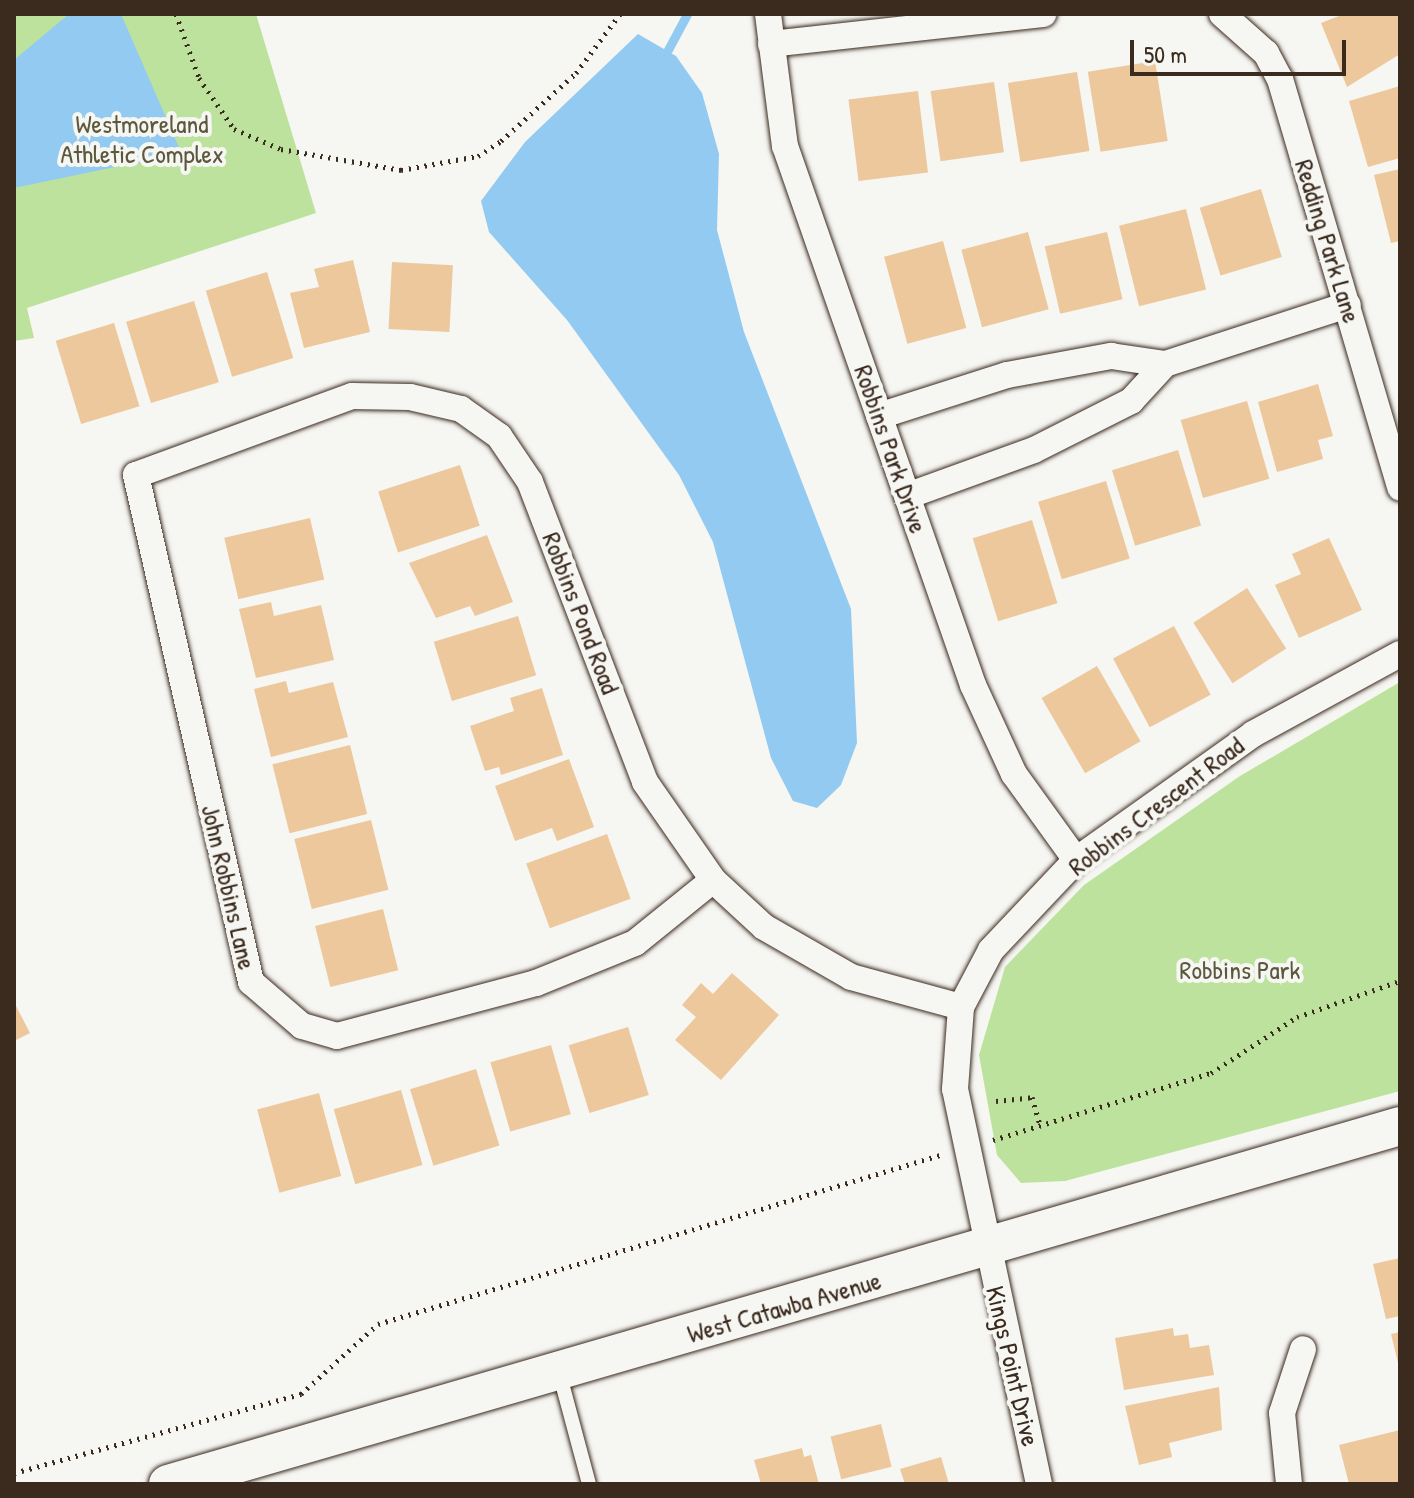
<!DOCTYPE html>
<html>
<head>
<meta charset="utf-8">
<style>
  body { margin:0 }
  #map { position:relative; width:1414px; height:1498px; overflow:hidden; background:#f6f6f2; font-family:"Patrick Hand",sans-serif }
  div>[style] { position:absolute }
  .green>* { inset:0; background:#bde29d }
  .water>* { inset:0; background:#93caf1 }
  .stream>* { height:9px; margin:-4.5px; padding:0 4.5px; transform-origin:4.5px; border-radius:4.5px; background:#93caf1 }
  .building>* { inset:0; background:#edc89d; transform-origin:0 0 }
  .path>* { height:5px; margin-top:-2.5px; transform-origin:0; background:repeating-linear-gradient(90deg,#3b2a1e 0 2px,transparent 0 8px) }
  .roads { filter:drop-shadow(0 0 2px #3b2a1e) drop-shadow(0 0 2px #3b2a1e) }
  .lane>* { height:14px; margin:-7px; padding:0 7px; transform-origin:7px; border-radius:7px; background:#f6f6f2 }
  .street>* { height:26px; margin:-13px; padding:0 13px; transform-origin:13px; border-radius:13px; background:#f6f6f2 }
  .secondary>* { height:38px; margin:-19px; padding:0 19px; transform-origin:19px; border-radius:19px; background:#f6f6f2 }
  span { translate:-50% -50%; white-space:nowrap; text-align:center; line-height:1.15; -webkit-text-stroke:8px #f6f6f2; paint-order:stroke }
  .park-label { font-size:26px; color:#5c583e }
  .street-label { font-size:26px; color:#3b2a1e }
  .frame { position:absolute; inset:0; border:16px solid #3b2a1e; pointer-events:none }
  .scale { position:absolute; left:1130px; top:40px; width:216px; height:36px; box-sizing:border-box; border:4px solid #3b2a1e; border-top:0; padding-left:10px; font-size:24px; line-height:28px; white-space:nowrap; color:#3b2a1e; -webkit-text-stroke:6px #f6f6f2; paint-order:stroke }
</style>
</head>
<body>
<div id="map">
  <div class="green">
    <i style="clip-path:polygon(14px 14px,256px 14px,316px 213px,27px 308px,34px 338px,14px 341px)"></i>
    <i style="clip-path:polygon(1400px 682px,1400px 1091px,1065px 1181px,1021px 1183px,997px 1155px,979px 1055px,1005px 967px,1084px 885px,1240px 776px)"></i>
  </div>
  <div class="water">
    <i style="clip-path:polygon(69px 14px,121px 14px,181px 152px,175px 166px,134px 163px,14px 188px,14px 60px)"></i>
    <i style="clip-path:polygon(638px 34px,676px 56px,702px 93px,719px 154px,717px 230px,744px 332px,851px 609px,857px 743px,841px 785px,817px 808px,793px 801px,771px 758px,713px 542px,679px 475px,567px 320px,489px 232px,481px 201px,525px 142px)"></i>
  </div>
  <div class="stream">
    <i style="left:663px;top:59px;width:51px;rotate:-61.9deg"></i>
  </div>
  <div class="building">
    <i style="clip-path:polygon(1344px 14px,1400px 14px,1400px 54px,1347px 87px,1321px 23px)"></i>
    <i style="left:1155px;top:61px;width:81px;height:68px;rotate:81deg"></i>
    <i style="left:1077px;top:72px;width:80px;height:70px;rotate:81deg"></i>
    <i style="left:994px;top:82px;width:71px;height:64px;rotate:82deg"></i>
    <i style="clip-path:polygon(1400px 86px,1400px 158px,1368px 167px,1349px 101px)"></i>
    <i style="left:918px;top:91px;width:82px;height:70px;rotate:83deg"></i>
    <i style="clip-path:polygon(1400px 169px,1400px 241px,1391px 243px,1374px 175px)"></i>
    <i style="left:1261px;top:189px;width:71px;height:64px;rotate:73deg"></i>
    <i style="left:1186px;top:209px;width:83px;height:69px;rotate:76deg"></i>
    <i style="left:1028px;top:232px;width:80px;height:69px;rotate:75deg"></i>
    <i style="left:1107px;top:232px;width:69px;height:64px;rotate:77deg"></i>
    <i style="left:943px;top:241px;width:90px;height:61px;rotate:75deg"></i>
    <i style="clip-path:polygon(353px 260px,370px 332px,304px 348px,290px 293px,319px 287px,314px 269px)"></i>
    <i style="left:392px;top:262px;width:61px;height:67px;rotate:3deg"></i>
    <i style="left:267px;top:272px;width:90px;height:64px;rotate:73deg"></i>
    <i style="left:194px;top:301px;width:85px;height:71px;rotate:73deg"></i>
    <i style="left:114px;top:323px;width:87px;height:61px;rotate:73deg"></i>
    <i style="clip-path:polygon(1318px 384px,1333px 436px,1318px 440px,1323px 459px,1277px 472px,1258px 402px)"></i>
    <i style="left:1247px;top:401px;width:81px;height:69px;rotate:74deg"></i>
    <i style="left:1178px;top:450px;width:79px;height:69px;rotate:73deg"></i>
    <i style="left:460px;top:465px;width:64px;height:86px;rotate:72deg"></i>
    <i style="left:1106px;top:481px;width:81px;height:71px;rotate:73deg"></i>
    <i style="left:310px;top:518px;width:63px;height:88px;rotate:77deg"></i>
    <i style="left:1032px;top:520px;width:87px;height:62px;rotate:73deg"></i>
    <i style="clip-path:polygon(487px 535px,513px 602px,475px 616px,470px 606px,436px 618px,409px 563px)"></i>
    <i style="clip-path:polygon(1329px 538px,1362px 610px,1299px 638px,1275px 585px,1301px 574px,1292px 554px)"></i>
    <i style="left:1247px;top:588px;width:72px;height:64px;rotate:57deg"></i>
    <i style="clip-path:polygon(271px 602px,274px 616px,321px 605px,334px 660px,256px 678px,239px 609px)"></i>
    <i style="left:518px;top:616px;width:62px;height:88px;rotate:73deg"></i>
    <i style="left:1174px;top:626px;width:78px;height:69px;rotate:62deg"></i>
    <i style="left:1097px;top:666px;width:87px;height:64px;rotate:60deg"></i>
    <i style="clip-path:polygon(286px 681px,289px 693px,333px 682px,348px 737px,271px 757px,254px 689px)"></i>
    <i style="clip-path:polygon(542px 688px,563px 755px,501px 775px,499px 767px,485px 771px,470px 726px,514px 711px,510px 698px)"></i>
    <i style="left:350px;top:745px;width:71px;height:80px;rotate:76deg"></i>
    <i style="clip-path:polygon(569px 759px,594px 827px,557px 841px,552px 828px,515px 841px,495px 786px)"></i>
    <i style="left:371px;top:820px;width:72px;height:79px;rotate:76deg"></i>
    <i style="left:607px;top:834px;width:69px;height:86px;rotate:70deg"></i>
    <i style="left:383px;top:909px;width:63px;height:70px;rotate:76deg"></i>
    <i style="clip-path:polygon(732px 973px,779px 1015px,721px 1080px,675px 1040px,696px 1017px,682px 1005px,701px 983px,713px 994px)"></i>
    <i style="clip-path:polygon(14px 1002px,30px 1033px,14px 1041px)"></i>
    <i style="left:628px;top:1027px;width:71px;height:62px;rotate:73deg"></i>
    <i style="left:551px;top:1045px;width:72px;height:63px;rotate:74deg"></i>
    <i style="left:476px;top:1069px;width:80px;height:69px;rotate:73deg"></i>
    <i style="left:401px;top:1090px;width:78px;height:70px;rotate:74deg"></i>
    <i style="left:319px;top:1093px;width:86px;height:64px;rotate:75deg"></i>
    <i style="clip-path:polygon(1400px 1258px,1400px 1316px,1386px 1319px,1373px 1264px)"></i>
    <i style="clip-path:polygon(1173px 1328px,1174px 1336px,1188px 1334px,1190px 1348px,1209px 1345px,1214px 1375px,1124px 1390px,1115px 1338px)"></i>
    <i style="clip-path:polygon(1400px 1332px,1400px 1366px,1399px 1367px,1391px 1334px)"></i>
    <i style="clip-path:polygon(1219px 1387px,1222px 1430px,1169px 1443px,1172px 1457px,1139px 1465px,1125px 1406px)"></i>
    <i style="left:881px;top:1424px;width:44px;height:52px;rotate:76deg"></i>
    <i style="clip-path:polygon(1400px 1430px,1400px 1484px,1349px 1484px,1339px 1445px)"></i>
    <i style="clip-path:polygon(802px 1448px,804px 1457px,811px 1455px,819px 1484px,761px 1484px,754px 1460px)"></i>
    <i style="clip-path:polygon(941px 1457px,949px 1484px,905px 1484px,900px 1469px)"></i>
  </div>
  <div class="path">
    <i style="left:176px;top:14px;width:68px;rotate:70.2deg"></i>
    <i style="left:199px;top:78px;width:62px;rotate:55.5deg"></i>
    <i style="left:234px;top:129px;width:51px;rotate:23.1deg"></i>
    <i style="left:281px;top:149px;width:122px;rotate:9.9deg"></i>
    <i style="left:401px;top:170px;width:78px;rotate:-10.3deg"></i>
    <i style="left:478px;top:156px;width:27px;rotate:-33deg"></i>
    <i style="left:501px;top:141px;width:101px;rotate:-42.2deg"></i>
    <i style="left:576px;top:73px;width:74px;rotate:-53.3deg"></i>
    <i style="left:996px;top:1101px;width:36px;rotate:-6deg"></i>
    <i style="left:1032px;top:1097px;width:32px;rotate:74deg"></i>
    <i style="left:993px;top:1140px;width:228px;rotate:-17.1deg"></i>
    <i style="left:1211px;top:1073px;width:103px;rotate:-33.1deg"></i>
    <i style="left:1297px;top:1017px;width:109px;rotate:-19.3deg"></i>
    <i style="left:14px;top:1473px;width:298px;rotate:-15.4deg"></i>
    <i style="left:301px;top:1394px;width:104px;rotate:-42.3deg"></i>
    <i style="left:378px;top:1324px;width:591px;rotate:-16.72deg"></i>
  </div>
  <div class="roads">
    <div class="lane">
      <i style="left:559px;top:1372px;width:116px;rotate:75deg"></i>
    </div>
    <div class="street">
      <i style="left:768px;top:14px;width:133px;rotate:82.7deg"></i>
      <i style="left:785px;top:146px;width:571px;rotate:70.77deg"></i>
      <i style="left:973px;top:685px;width:98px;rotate:65.3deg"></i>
      <i style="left:1014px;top:774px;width:106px;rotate:54.2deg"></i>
      <i style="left:1222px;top:14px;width:59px;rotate:41.6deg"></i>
      <i style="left:1266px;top:53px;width:30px;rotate:62deg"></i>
      <i style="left:1280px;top:79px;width:426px;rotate:73.6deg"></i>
      <i style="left:771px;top:44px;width:274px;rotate:-6.3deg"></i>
      <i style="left:879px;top:416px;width:134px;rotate:-17.8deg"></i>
      <i style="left:1007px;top:375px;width:106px;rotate:-10.4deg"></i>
      <i style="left:1111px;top:356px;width:55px;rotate:8.4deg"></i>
      <i style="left:1165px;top:364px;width:192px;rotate:-17.9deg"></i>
      <i style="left:907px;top:496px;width:135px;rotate:-19.9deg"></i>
      <i style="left:1034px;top:450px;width:109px;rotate:-26.8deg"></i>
      <i style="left:1131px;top:401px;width:50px;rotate:-47.4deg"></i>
      <i style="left:713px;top:880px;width:100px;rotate:141.1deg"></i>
      <i style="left:635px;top:943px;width:107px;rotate:158deg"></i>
      <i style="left:536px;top:983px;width:206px;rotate:165.1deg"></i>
      <i style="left:337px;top:1036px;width:36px;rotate:-164deg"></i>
      <i style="left:302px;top:1026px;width:67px;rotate:-139.2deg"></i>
      <i style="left:251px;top:982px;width:520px;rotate:-102.78deg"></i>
      <i style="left:136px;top:475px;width:230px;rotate:-20.1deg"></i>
      <i style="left:352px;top:396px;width:58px;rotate:1deg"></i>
      <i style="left:410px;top:397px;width:52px;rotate:13.2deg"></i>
      <i style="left:461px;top:409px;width:47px;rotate:35.4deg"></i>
      <i style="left:499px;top:436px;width:55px;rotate:56deg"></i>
      <i style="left:530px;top:482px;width:321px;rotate:69deg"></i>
      <i style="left:645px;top:782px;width:119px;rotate:55.2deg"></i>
      <i style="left:713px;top:880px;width:69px;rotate:42.7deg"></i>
      <i style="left:764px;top:927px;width:100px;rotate:29.9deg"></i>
      <i style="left:851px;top:977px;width:114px;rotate:15.3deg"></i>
      <i style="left:1039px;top:1484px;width:404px;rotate:-102deg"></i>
      <i style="left:955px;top:1089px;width:82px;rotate:-85.8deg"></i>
      <i style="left:961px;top:1007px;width:64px;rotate:-62.2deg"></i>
      <i style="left:991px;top:950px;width:124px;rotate:-46.6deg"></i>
      <i style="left:1076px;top:860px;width:217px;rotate:-35.4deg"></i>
      <i style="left:1253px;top:734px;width:167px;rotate:-28.6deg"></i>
      <i style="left:1289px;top:1484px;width:71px;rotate:-95.6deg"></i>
      <i style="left:1282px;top:1413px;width:67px;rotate:-71.8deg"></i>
    </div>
    <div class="secondary">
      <i style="left:168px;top:1484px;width:1283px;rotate:-16.2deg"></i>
    </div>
  </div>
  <div class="park-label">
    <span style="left:142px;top:139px">Westmoreland<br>Athletic Complex</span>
    <span style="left:1240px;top:970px">Robbins Park</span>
  </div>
  <div class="street-label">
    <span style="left:1328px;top:241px;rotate:73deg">Redding Park Lane</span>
    <span style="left:891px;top:449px;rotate:71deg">Robbins Park Drive</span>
    <span style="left:581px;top:613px;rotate:69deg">Robbins Pond Road</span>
    <span style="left:1156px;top:806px;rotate:-37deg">Robbins Crescent Road</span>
    <span style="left:229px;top:887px;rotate:77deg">John Robbins Lane</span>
    <span style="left:784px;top:1307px;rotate:-16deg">West Catawba Avenue</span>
    <span style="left:1013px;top:1366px;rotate:77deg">Kings Point Drive</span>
  </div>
  <div class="frame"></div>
  <div class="scale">50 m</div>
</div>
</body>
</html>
